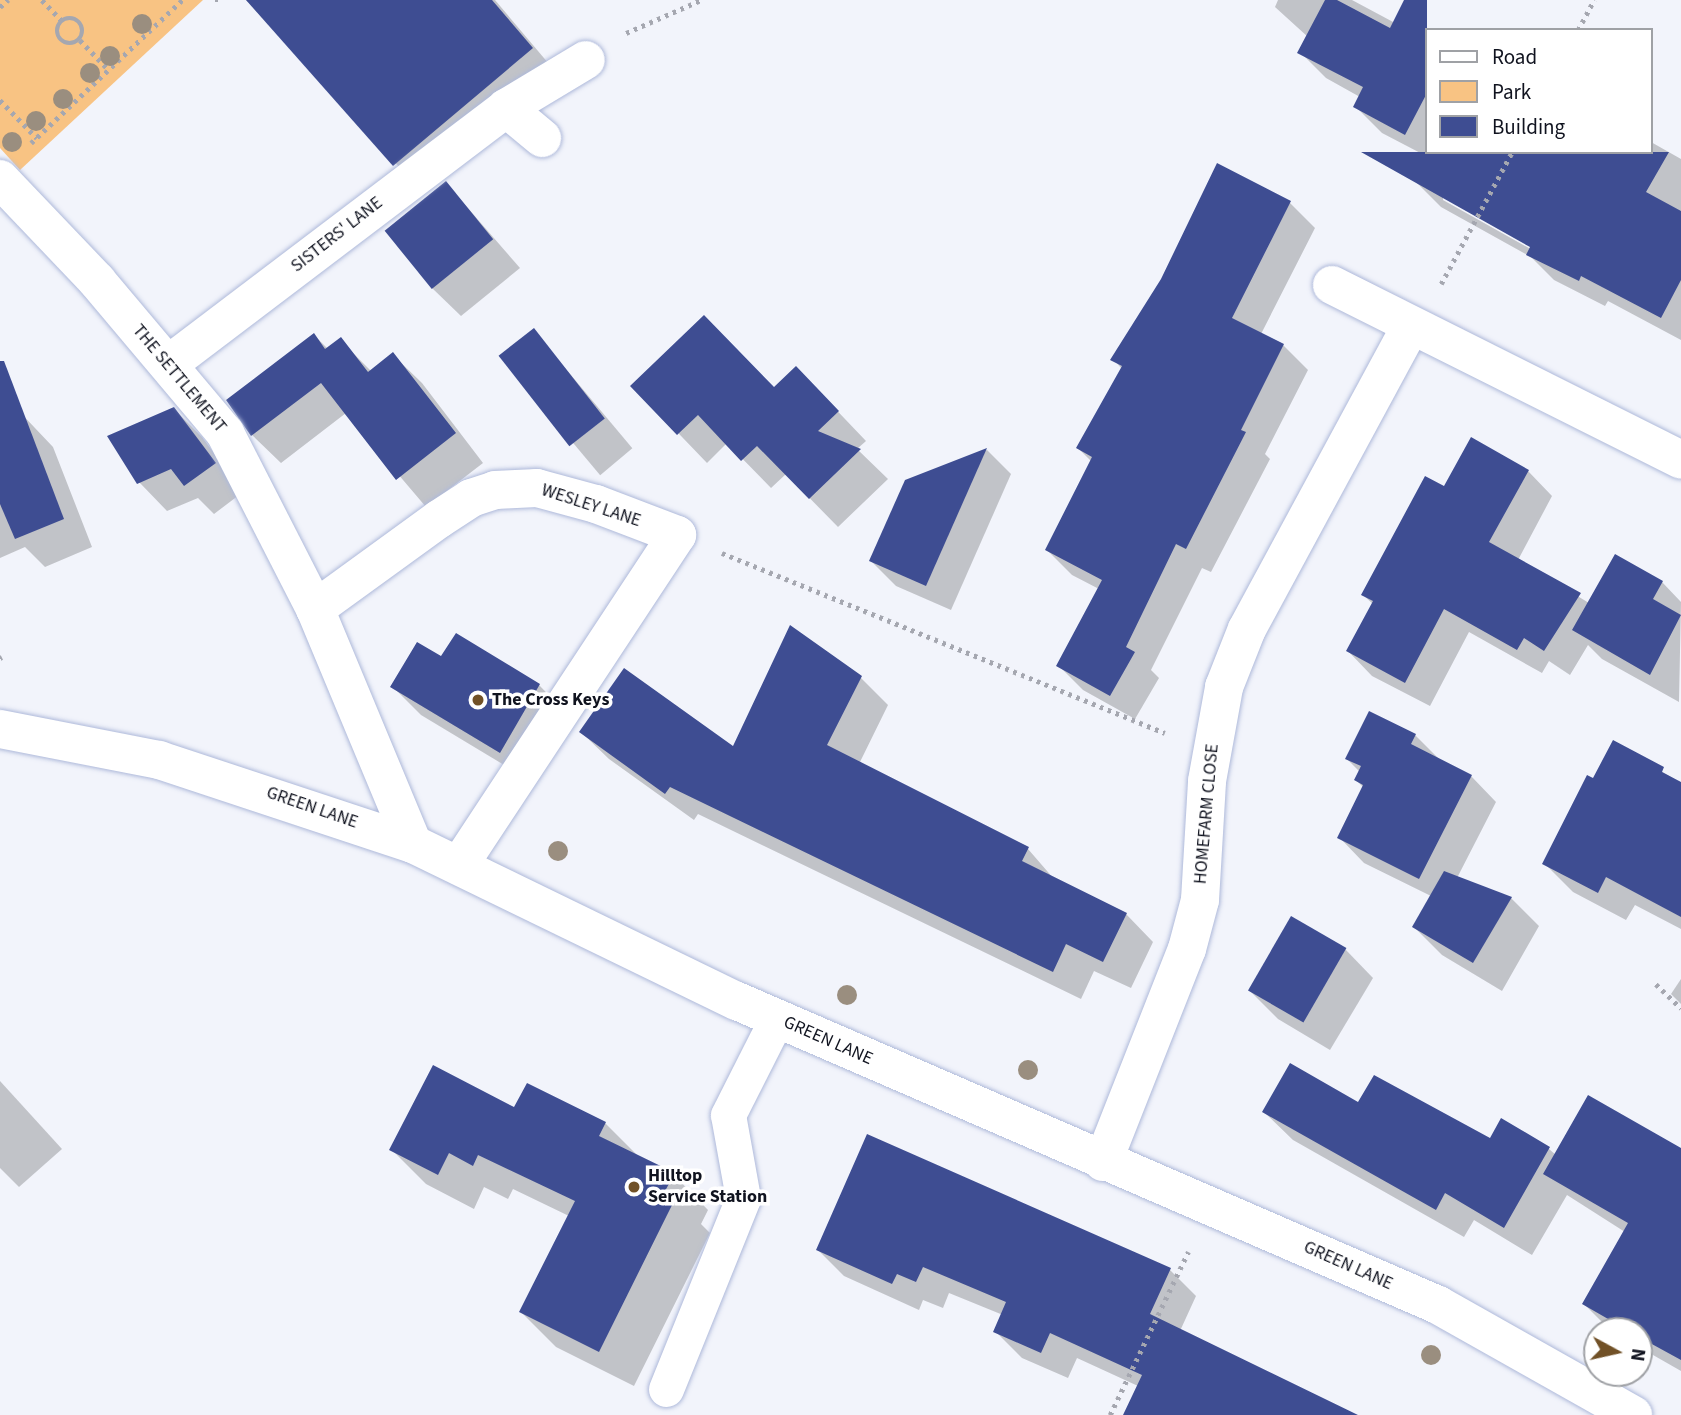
<!DOCTYPE html>
<html>
<head>
<meta charset="utf-8">
<style>
  body { margin:0 }
  #map { position:relative; width:1681px; height:1415px; overflow:hidden; background:#f2f4fb; font-family:"Source Sans 3",sans-serif }
  div>[style] { position:absolute }
  .green>* { inset:0; background:#f8c383 }
  .shadow>* { inset:0; background:#0003; transform-origin:0 0 }
  .building>* { inset:0; background:#3e4d92; transform-origin:0 0 }
  .path>* { height:4.5px; margin-top:-2.25px; transform-origin:0; background:repeating-linear-gradient(90deg,#a5a7b0 0 3.5px,transparent 0 8.5px) }
  .path>.ring { margin:-2.25px; padding:0; box-sizing:content-box; background:none; border:4.5px solid #a5a7b0; border-radius:50% }
  .roads { filter:drop-shadow(0 0 2px #aeb9da) drop-shadow(0 0 2px #aeb9da) }
  .lane>* { height:35px; margin:-17.5px; padding:0 17.5px; transform-origin:17.5px; border-radius:17.5px; background:#fff }
  .street>* { height:38px; margin:-19px; padding:0 19px; transform-origin:19px; border-radius:19px; background:#fff }
  .secondary>* { height:38px; margin:-19px; padding:0 19px; transform-origin:19px; border-radius:19px; background:#fff }
  .trees>* { width:20px; height:20px; margin:-10px; border-radius:50%; background:#9a8e7f }
  .dots>* { width:19px; height:19px; translate:-50% -50%; box-sizing:border-box; border:4px solid #fff; border-radius:50% }
  span { translate:-50% -50%; white-space:nowrap; text-align:center; line-height:1.15; -webkit-text-stroke:7px #fff; paint-order:stroke }
  .street-label { font-size:18px; color:#10131f }
  .poi-label { font-size:18px; color:#10131f; font-weight:700 }
  .left { translate:0 -50%; text-align:left }
  .legend { position:absolute; left:1425px; top:28px; width:228px; height:126px; box-sizing:border-box; background:#fff; border:2px solid #9fa1a5; margin:0; padding:9px 12px; list-style:none; font-size:21px; color:#10131f }
  .legend li { display:flex; align-items:center; gap:14px; height:35px }
  .legend b { width:35px; border:2px solid #9fa1a5 }
  .north { position:absolute; left:1583px; top:1317px; width:70px; height:70px; box-sizing:border-box; background:#fff; border:2px solid #9fa1a5; border-radius:50%; rotate:98deg; font-size:19px; font-weight:700; line-height:28px; text-align:center; color:#10131f }
  .north::after { content:''; display:block; margin:auto; width:24px; height:32px; background:#715127; clip-path:polygon(50% 0,100% 100%,50% 72%,0 100%) }
</style>
</head>
<body>
<div id="map">
  <div class="green">
    <i style="clip-path:polygon(0 0,203px 0,20px 170px,0 148px)"></i>
  </div>
  <div class="shadow">
    <i style="clip-path:polygon(246px 0,495px 0,560px 77px,423px 193px)"></i>
    <i style="clip-path:polygon(evenodd,1278px 0,1352px 0,1395px 23px,1398px 17px,1427px 32px,1427px 152px,1651px 152px,1651px 142px,1681px 159px,1681px 340px,1608px 301px,1605px 306px,1554px 280px,1531px 257px,1441px 207px,1415px 181px,1428px 157px,1382px 133px,1356px 107px,1360px 97px,1326px 78px,1300px 52px,1308px 37px,1275px 7px,1278px 0,1443px 196px,1538px 249px,1536px 252px,1443px 200px,1443px 196px)"></i>
    <i style="clip-path:polygon(1218px 166px,1290px 203px,1315px 228px,1261px 334px,1283px 345px,1308px 370px,1265px 454px,1270px 459px,1211px 572px,1202px 568px,1151px 670px,1159px 678px,1135px 719px,1083px 690px,1058px 665px,1099px 589px,1072px 575px,1047px 550px,1092px 462px,1078px 448px,1122px 369px,1113px 359px,1163px 280px)"></i>
    <i style="clip-path:polygon(446px 183px,520px 268px,461px 316px,432px 288px)"></i>
    <i style="left:534px;top:331px;width:153px;height:42px;rotate:50deg"></i>
    <i style="clip-path:polygon(314px 335px,328px 349px,340px 340px,372px 372px,393px 355px,422px 383px,483px 463px,426px 507px,346px 413px,281px 463px,252px 435px)"></i>
    <i style="clip-path:polygon(633px 386px,774px 389px,824px 397px,866px 441px,857px 449px,888px 479px,838px 527px,786px 474px,771px 488px,727px 443px,707px 463px)"></i>
    <i style="clip-path:polygon(16px 408px,53px 447px,92px 547px,45px 567px,25px 547px,0 558px,0 415px)"></i>
    <i style="clip-path:polygon(174px 409px,202px 437px,243px 492px,214px 514px,198px 498px,167px 511px,139px 482px)"></i>
    <i style="clip-path:polygon(987px 450px,1011px 474px,951px 610px,896px 586px,871px 561px,906px 481px)"></i>
    <i style="clip-path:polygon(1528px 471px,1552px 496px,1518px 560px,1589px 603px,1662px 582px,1681px 602px,1679px 702px,1602px 659px,1588px 645px,1570px 675px,1549px 661px,1542px 673px,1469px 632px,1430px 706px,1372px 676px,1348px 651px,1373px 604px,1363px 595px,1445px 489px)"></i>
    <i style="clip-path:polygon(441px 659px,539px 685px,567px 714px,529px 780px,421px 715px,393px 687px)"></i>
    <i style="clip-path:polygon(860px 677px,888px 705px,859px 764px,1028px 849px,1054px 879px,1126px 914px,1153px 942px,1131px 988px,1094px 971px,1081px 999px,698px 814px,694px 820px,609px 759px,581px 732px,734px 748px)"></i>
    <i style="clip-path:polygon(1415px 735px,1441px 761px,1471px 776px,1496px 802px,1457px 878px,1511px 898px,1539px 926px,1502px 991px,1442px 955px,1414px 927px,1431px 896px,1364px 863px,1339px 837px,1364px 788px,1356px 780px,1360px 772px,1347px 759px)"></i>
    <i style="clip-path:polygon(1614px 743px,1681px 783px,1681px 929px,1635px 905px,1626px 920px,1573px 892px,1544px 863px)"></i>
    <i style="clip-path:polygon(1345px 949px,1373px 978px,1330px 1050px,1278px 1019px,1250px 991px)"></i>
    <i style="clip-path:polygon(1681px 979px,1681px 1004px,1671px 994px)"></i>
    <i style="clip-path:polygon(0 1081px,62px 1149px,19px 1187px,0 1168px)"></i>
    <i style="clip-path:polygon(1359px 1105px,1490px 1141px,1549px 1149px,1556px 1155px,1681px 1150px,1681px 1371px,1639px 1347px,1639px 1331px,1611px 1331px,1584px 1304px,1625px 1232px,1567px 1195px,1532px 1255px,1474px 1220px,1464px 1237px,1293px 1140px,1264px 1112px)"></i>
    <i style="clip-path:polygon(515px 1110px,605px 1123px,641px 1159px,674px 1175px,708px 1210px,701px 1224px,710px 1233px,634px 1386px,556px 1347px,521px 1312px,569px 1216px,513px 1189px,508px 1199px,484px 1187px,474px 1209px,426px 1184px,391px 1149px)"></i>
    <i style="clip-path:polygon(818px 1250px,1170px 1270px,1196px 1296px,1180px 1331px,1354px 1415px,1125px 1415px,1138px 1386px,1077px 1358px,1068px 1378px,1022px 1358px,995px 1331px,1003px 1315px,949px 1293px,943px 1308px,923px 1300px,919px 1310px,844px 1276px)"></i>
  </div>
  <div class="building">
    <i style="clip-path:polygon(246px 0,492px 0,533px 48px,393px 166px)"></i>
    <i style="clip-path:polygon(1325px 0,1337px 0,1390px 28px,1404px 0,1427px 0,1427px 93px,1405px 135px,1353px 107px,1363px 87px,1297px 53px)"></i>
    <i style="clip-path:polygon(1361px 152px,1669px 152px,1646px 192px,1681px 211px,1681px 280px,1661px 318px,1581px 276px,1579px 281px,1526px 255px,1530px 247px)"></i>
    <i style="clip-path:polygon(1217px 163px,1291px 201px,1232px 318px,1284px 344px,1241px 430px,1246px 432px,1186px 549px,1176px 544px,1126px 647px,1135px 652px,1110px 696px,1056px 666px,1102px 580px,1045px 550px,1092px 457px,1076px 448px,1122px 366px,1110px 360px,1161px 279px)"></i>
    <i style="left:446px;top:181px;width:75px;height:79px;rotate:51deg"></i>
    <i style="clip-path:polygon(704px 315px,774px 387px,796px 366px,839px 411px,818px 431px,861px 449px,809px 499px,757px 446px,741px 461px,698px 415px,677px 435px,630px 386px)"></i>
    <i style="left:534px;top:328px;width:115px;height:45px;rotate:52deg"></i>
    <i style="clip-path:polygon(314px 333px,325px 349px,341px 337px,368px 372px,393px 352px,456px 433px,396px 480px,321px 383px,251px 436px,226px 400px)"></i>
    <i style="clip-path:polygon(0 361px,4px 361px,64px 519px,15px 539px,0 504px)"></i>
    <i style="clip-path:polygon(174px 407px,216px 463px,184px 486px,171px 469px,137px 484px,107px 436px)"></i>
    <i style="clip-path:polygon(1471px 437px,1529px 470px,1489px 542px,1581px 593px,1544px 651px,1524px 638px,1517px 650px,1444px 609px,1405px 683px,1346px 651px,1373px 601px,1361px 595px,1425px 476px,1444px 486px)"></i>
    <i style="clip-path:polygon(987px 448px,926px 586px,869px 561px,905px 480px)"></i>
    <i style="clip-path:polygon(1615px 554px,1663px 581px,1653px 599px,1681px 615px,1650px 675px,1572px 630px)"></i>
    <i style="clip-path:polygon(790px 625px,862px 676px,827px 745px,1029px 847px,1022px 861px,1127px 913px,1103px 962px,1066px 944px,1053px 972px,670px 787px,665px 794px,579px 732px,624px 668px,733px 746px)"></i>
    <i style="clip-path:polygon(456px 633px,540px 684px,500px 753px,390px 687px,417px 642px,441px 656px)"></i>
    <i style="clip-path:polygon(1369px 711px,1416px 734px,1411px 744px,1472px 775px,1419px 879px,1337px 838px,1363px 785px,1354px 780px,1361px 766px,1345px 759px)"></i>
    <i style="clip-path:polygon(1613px 740px,1664px 767px,1662px 772px,1681px 782px,1681px 917px,1606px 877px,1598px 893px,1542px 864px,1587px 775px,1593px 778px)"></i>
    <i style="clip-path:polygon(1444px 871px,1512px 897px,1473px 963px,1412px 927px)"></i>
    <i style="left:1291px;top:916px;width:64px;height:86px;rotate:30deg"></i>
    <i style="clip-path:polygon(1290px 1063px,1358px 1102px,1374px 1075px,1490px 1138px,1501px 1118px,1550px 1147px,1504px 1228px,1445px 1193px,1436px 1210px,1262px 1112px)"></i>
    <i style="clip-path:polygon(433px 1065px,514px 1107px,527px 1083px,606px 1122px,599px 1136px,675px 1173px,665px 1191px,676px 1197px,599px 1352px,519px 1312px,575px 1201px,478px 1155px,473px 1166px,449px 1153px,438px 1175px,389px 1150px)"></i>
    <i style="clip-path:polygon(1588px 1095px,1681px 1148px,1681px 1360px,1639px 1337px,1639px 1331px,1629px 1331px,1582px 1304px,1628px 1223px,1543px 1174px)"></i>
    <i style="clip-path:polygon(867px 1134px,1171px 1268px,1150px 1314px,1358px 1415px,1123px 1415px,1142px 1375px,1050px 1333px,1041px 1353px,993px 1332px,1006px 1302px,923px 1267px,916px 1282px,897px 1274px,892px 1284px,816px 1250px)"></i>
  </div>
  <div class="path">
    <i style="left:42px;top:0;width:29px;rotate:46deg"></i>
    <i style="left:215px;top:0;width:4px"></i>
    <i style="left:0;top:7px;width:11px;rotate:-41deg"></i>
    <i class="ring" style="left:57px;top:18px;width:21.5px;height:21.5px"></i>
    <i style="left:1578px;top:30px;width:34px;rotate:-62deg"></i>
    <i style="left:626px;top:33px;width:82px;rotate:-23.7deg"></i>
    <i style="left:80px;top:40px;width:40px;rotate:46deg"></i>
    <i style="left:0;top:100px;width:53px;rotate:45.8deg"></i>
    <i style="left:31px;top:143px;width:208px;rotate:-43.4deg"></i>
    <i style="left:1441px;top:284px;width:150px;rotate:-61.7deg"></i>
    <i style="left:722px;top:553px;width:478px;rotate:22.1deg"></i>
    <i style="left:0;top:658px;width:2px;rotate:-27deg"></i>
    <i style="left:1656px;top:984px;width:35px;rotate:44deg"></i>
    <i style="left:1110px;top:1415px;width:181px;rotate:-64.4deg"></i>
  </div>
  <div class="roads">
    <div class="lane">
      <i style="left:666px;top:1389px;width:206px;rotate:-68deg"></i>
      <i style="left:743px;top:1198px;width:84px;rotate:-100.2deg"></i>
      <i style="left:728px;top:1115px;width:109px;rotate:-63.2deg"></i>
    </div>
    <div class="street">
      <i style="left:506px;top:108px;width:47px;rotate:39.8deg"></i>
      <i style="left:0;top:179px;width:141px;rotate:46.4deg"></i>
      <i style="left:97px;top:281px;width:199px;rotate:49.9deg"></i>
      <i style="left:225px;top:433px;width:198px;rotate:62.9deg"></i>
      <i style="left:1332px;top:285px;width:390px;rotate:26.6deg"></i>
      <i style="left:169px;top:364px;width:423px;rotate:-37.2deg"></i>
      <i style="left:506px;top:108px;width:93px;rotate:-31deg"></i>
      <i style="left:413px;top:844px;width:255px;rotate:-112.6deg"></i>
      <i style="left:315px;top:609px;width:153px;rotate:-36deg"></i>
      <i style="left:439px;top:519px;width:38px;rotate:-33deg"></i>
      <i style="left:471px;top:498px;width:25px;rotate:-18deg"></i>
      <i style="left:495px;top:490px;width:42px;rotate:-2.7deg"></i>
      <i style="left:537px;top:488px;width:61px;rotate:15.2deg"></i>
      <i style="left:596px;top:504px;width:87px;rotate:20.9deg"></i>
      <i style="left:677px;top:535px;width:396px;rotate:123.4deg"></i>
      <i style="left:1103px;top:1162px;width:229px;rotate:-68.5deg"></i>
      <i style="left:1187px;top:949px;width:51px;rotate:-75.1deg"></i>
      <i style="left:1200px;top:900px;width:119px;rotate:-86.6deg"></i>
      <i style="left:1207px;top:781px;width:96px;rotate:-79.7deg"></i>
      <i style="left:1224px;top:687px;width:62px;rotate:-68.4deg"></i>
      <i style="left:1247px;top:629px;width:343px;rotate:-61.6deg"></i>
    </div>
    <div class="secondary">
      <i style="left:0;top:729px;width:162px;rotate:11deg"></i>
      <i style="left:159px;top:760px;width:268px;rotate:18.3deg"></i>
      <i style="left:413px;top:844px;width:360px;rotate:25.9deg"></i>
      <i style="left:737px;top:1001px;width:764px;rotate:23.44deg"></i>
      <i style="left:1438px;top:1305px;width:224px;rotate:29.4deg"></i>
    </div>
  </div>
  <div class="trees">
    <i style="left:142px;top:24px"></i>
    <i style="left:110px;top:56px"></i>
    <i style="left:90px;top:73px"></i>
    <i style="left:63px;top:99px"></i>
    <i style="left:36px;top:121px"></i>
    <i style="left:12px;top:142px"></i>
    <i style="left:558px;top:851px"></i>
    <i style="left:847px;top:995px"></i>
    <i style="left:1028px;top:1070px"></i>
    <i style="left:1431px;top:1355px"></i>
  </div>
  <div class="dots">
    <i style="left:478px;top:700px;background:#715127"></i>
    <i style="left:634px;top:1187px;background:#715127"></i>
  </div>
  <div class="street-label">
    <span style="left:337px;top:235px;rotate:-38deg">SISTERS' LANE</span>
    <span style="left:179px;top:379px;rotate:50deg">THE SETTLEMENT</span>
    <span style="left:591px;top:506px;rotate:18deg">WESLEY LANE</span>
    <span style="left:312px;top:808px;rotate:19deg">GREEN LANE</span>
    <span style="left:1207px;top:814px;rotate:-85deg">HOMEFARM CLOSE</span>
    <span style="left:828px;top:1041px;rotate:24deg">GREEN LANE</span>
    <span style="left:1348px;top:1266px;rotate:24deg">GREEN LANE</span>
  </div>
  <div class="poi-label">
    <span class="left" style="left:492px;top:700px">The Cross Keys</span>
    <span class="left" style="left:648px;top:1187px">Hilltop<br>Service Station</span>
  </div>
  <ul class="legend">
  <li><b style="height:9px;background:#fff"></b>Road</li>
  <li><b style="height:19px;background:#f8c383"></b>Park</li>
  <li><b style="height:19px;background:#3e4d92"></b>Building</li>
  </ul>
  <div class="north">N</div>
</div>
</body>
</html>
